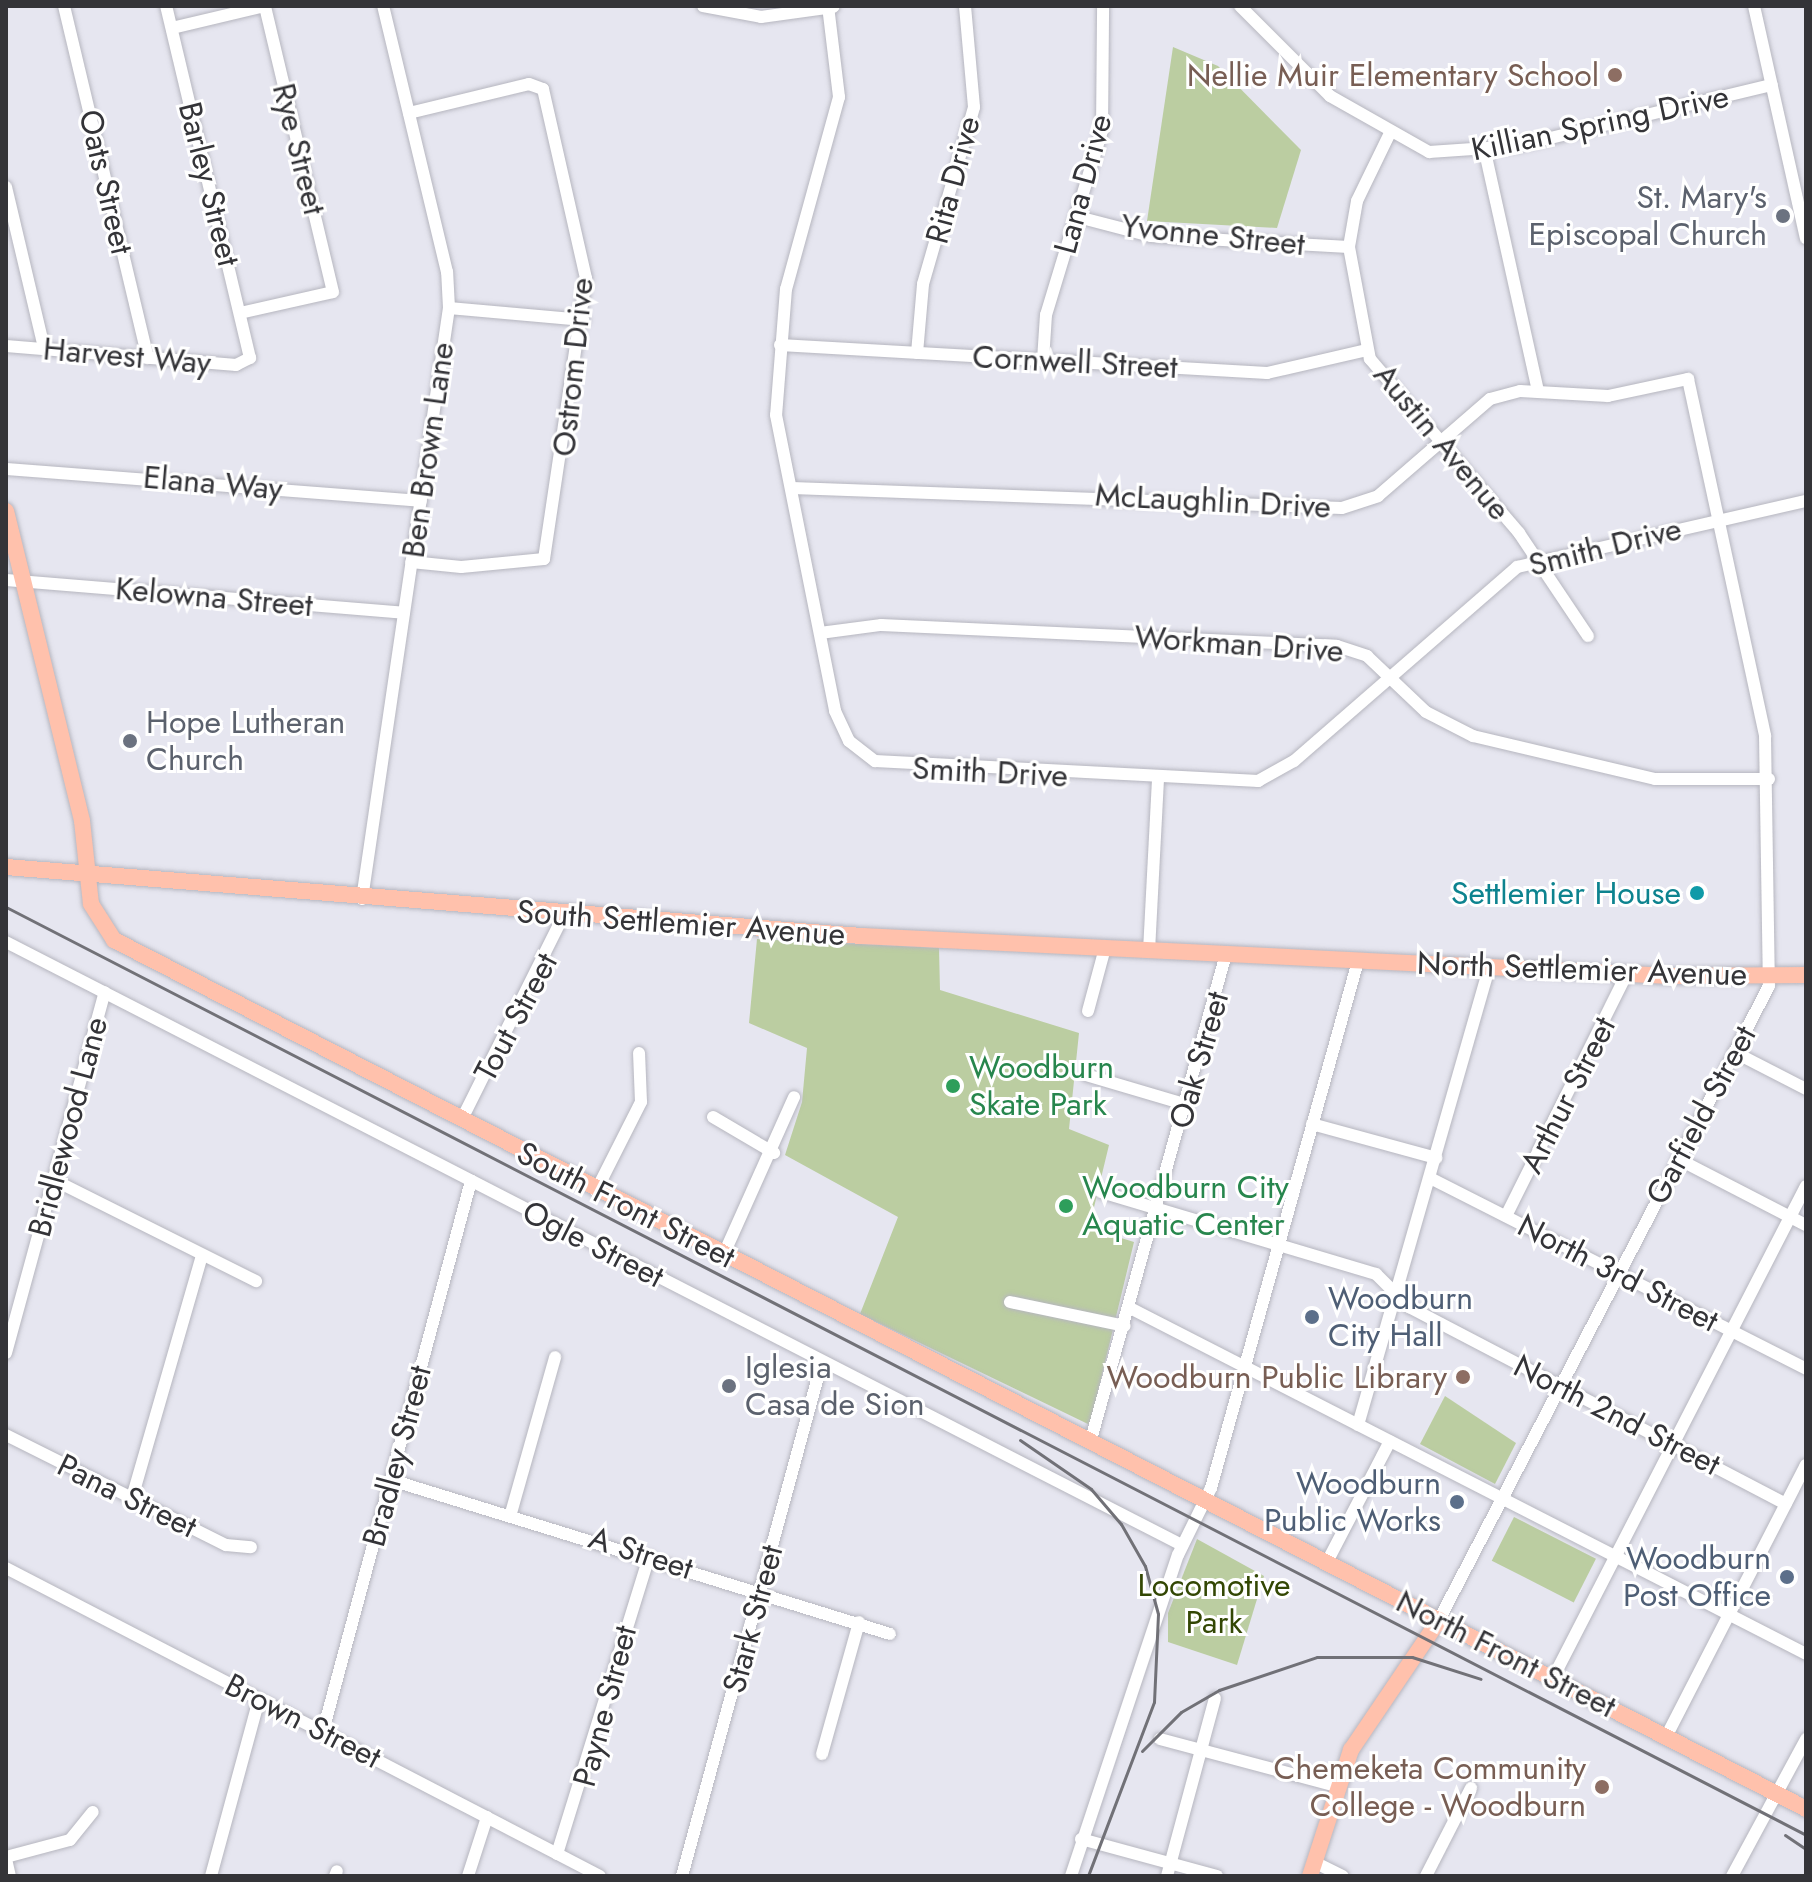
<!DOCTYPE html>
<html>
<head>
<meta charset="utf-8">
<style>
  body { margin:0 }
  #map { position:relative; width:1812px; height:1882px; overflow:hidden; background:#e6e6f0; font-family:Jost,sans-serif }
  div>[style] { position:absolute }
  .green>* { inset:0; background:#bbcda1; transform-origin:0 0 }
  .roads { filter:drop-shadow(0 0 2px #b6b6bf) drop-shadow(0 0 2px #b6b6bf) }
  .minor>* { height:12px; margin:-6px; padding:0 6px; transform-origin:6px; border-radius:6px; background:#fff }
  .major>* { height:16px; margin:-8px; padding:0 8px; transform-origin:8px; border-radius:8px; background:#ffc1ac }
  .rail>* { height:3px; margin:-1.5px; padding:0 1.5px; transform-origin:1.5px; border-radius:1.5px; background:#717177 }
  .dots>* { width:22px; height:22px; translate:-50% -50%; box-sizing:border-box; border:4px solid #fff; border-radius:50% }
  span { translate:-50% -50%; white-space:nowrap; text-align:center; line-height:1.15; -webkit-text-stroke:6px #fff; paint-order:stroke }
  .education-label { font-size:32px; color:#785e54 }
  .right { translate:-100% -50%; text-align:right }
  .street-label { font-size:32px; color:#343438 }
  .worship-label { font-size:32px; color:#5b616d }
  .left { translate:0 -50%; text-align:left }
  .culture-label { font-size:32px; color:#0d838f }
  .leisure-label { font-size:32px; color:#27864d }
  .service-label { font-size:32px; color:#4e5e75 }
  .park-label { font-size:32px; color:#334704 }
  .frame { position:absolute; inset:0; border:8px solid #343438; pointer-events:none }
</style>
</head>
<body>
<div id="map">
  <div class="green">
    <i style="clip-path:polygon(1173px 47px,1218px 66px,1301px 150px,1277px 228px,1147px 221px)"></i>
    <i style="clip-path:polygon(757px 939px,939px 948px,940px 990px,1079px 1033px,1069px 1129px,1109px 1145px,1089px 1228px,1134px 1242px,1090px 1425px,860px 1314px,898px 1217px,785px 1155px,802px 1102px,807px 1048px,749px 1023px)"></i>
    <i style="clip-path:polygon(1445px 1396px,1516px 1443px,1495px 1484px,1420px 1444px)"></i>
    <i style="left:1514px;top:1517px;width:92px;height:49px;rotate:27deg"></i>
    <i style="clip-path:polygon(1197px 1539px,1264px 1576px,1237px 1665px,1168px 1642px,1168px 1613px)"></i>
  </div>
  <div class="roads">
    <div class="minor">
      <i style="left:64px;top:6px;width:362px;rotate:76.6deg"></i>
      <i style="left:703px;top:6px;width:59px;rotate:10.7deg"></i>
      <i style="left:761px;top:17px;width:73px;rotate:-7.9deg"></i>
      <i style="left:828px;top:6px;width:92px;rotate:83.1deg"></i>
      <i style="left:839px;top:97px;width:199px;rotate:105.4deg"></i>
      <i style="left:786px;top:289px;width:126px;rotate:94.5deg"></i>
      <i style="left:776px;top:415px;width:302px;rotate:78.7deg"></i>
      <i style="left:835px;top:711px;width:33px;rotate:65deg"></i>
      <i style="left:849px;top:741px;width:33px;rotate:38deg"></i>
      <i style="left:875px;top:761px;width:384px;rotate:3deg"></i>
      <i style="left:1258px;top:781px;width:41px;rotate:-29.1deg"></i>
      <i style="left:1294px;top:761px;width:296px;rotate:-41deg"></i>
      <i style="left:1517px;top:567px;width:296px;rotate:-12.9deg"></i>
      <i style="left:1240px;top:6px;width:127px;rotate:45deg"></i>
      <i style="left:1330px;top:96px;width:114px;rotate:29.5deg"></i>
      <i style="left:1429px;top:152px;width:88px;rotate:-3.9deg"></i>
      <i style="left:1517px;top:146px;width:262px;rotate:-13.5deg"></i>
      <i style="left:1754px;top:6px;width:238px;rotate:77.4deg"></i>
      <i style="left:172px;top:28px;width:96px;rotate:-13.3deg"></i>
      <i style="left:409px;top:113px;width:123px;rotate:-13.6deg"></i>
      <i style="left:529px;top:84px;width:15px;rotate:20deg"></i>
      <i style="left:543px;top:89px;width:194px;rotate:77.2deg"></i>
      <i style="left:586px;top:278px;width:284px;rotate:98.5deg"></i>
      <i style="left:544px;top:559px;width:83px;rotate:174.5deg"></i>
      <i style="left:461px;top:567px;width:50px;rotate:-174.3deg"></i>
      <i style="left:1389px;top:135px;width:73px;rotate:115.9deg"></i>
      <i style="left:1357px;top:201px;width:47px;rotate:99.9deg"></i>
      <i style="left:1349px;top:247px;width:114px;rotate:79.4deg"></i>
      <i style="left:1370px;top:359px;width:229px;rotate:49.4deg"></i>
      <i style="left:1519px;top:533px;width:124px;rotate:56.2deg"></i>
      <i style="left:1485px;top:152px;width:245px;rotate:77.5deg"></i>
      <i style="left:6px;top:187px;width:165px;rotate:76.7deg"></i>
      <i style="left:1078px;top:217px;width:75px;rotate:14.6deg"></i>
      <i style="left:1151px;top:236px;width:198px;rotate:3.2deg"></i>
      <i style="left:449px;top:308px;width:135px;rotate:5.1deg"></i>
      <i style="left:240px;top:313px;width:95px;rotate:-12.7deg"></i>
      <i style="left:333px;top:292px;width:294px;rotate:-103.4deg"></i>
      <i style="left:780px;top:345px;width:488px;rotate:3.3deg"></i>
      <i style="left:1267px;top:373px;width:103px;rotate:-13deg"></i>
      <i style="left:6px;top:346px;width:231px;rotate:4.7deg"></i>
      <i style="left:236px;top:365px;width:16px;rotate:-27deg"></i>
      <i style="left:250px;top:358px;width:362px;rotate:-103.4deg"></i>
      <i style="left:917px;top:353px;width:69px;rotate:-85deg"></i>
      <i style="left:923px;top:284px;width:184px;rotate:-73.9deg"></i>
      <i style="left:974px;top:107px;width:101px;rotate:-95.1deg"></i>
      <i style="left:1043px;top:360px;width:45px;rotate:-86.2deg"></i>
      <i style="left:1046px;top:315px;width:192px;rotate:-73.1deg"></i>
      <i style="left:1102px;top:131px;width:125px;rotate:-89.5deg"></i>
      <i style="left:6px;top:469px;width:416px;rotate:4.4deg"></i>
      <i style="left:792px;top:488px;width:550px;rotate:2.08deg"></i>
      <i style="left:1342px;top:508px;width:38px;rotate:-18deg"></i>
      <i style="left:1378px;top:496px;width:148px;rotate:-40.9deg"></i>
      <i style="left:1490px;top:399px;width:31px;rotate:-15deg"></i>
      <i style="left:1520px;top:391px;width:88px;rotate:3.3deg"></i>
      <i style="left:1608px;top:396px;width:82px;rotate:-12deg"></i>
      <i style="left:1688px;top:379px;width:365px;rotate:77.8deg"></i>
      <i style="left:1765px;top:736px;width:250px;rotate:89.1deg"></i>
      <i style="left:1769px;top:986px;width:715px;rotate:117.5deg"></i>
      <i style="left:6px;top:580px;width:399px;rotate:4.7deg"></i>
      <i style="left:820px;top:633px;width:62px;rotate:-7.5deg"></i>
      <i style="left:881px;top:625px;width:456px;rotate:2.6deg"></i>
      <i style="left:1337px;top:646px;width:32px;rotate:18deg"></i>
      <i style="left:1367px;top:656px;width:81px;rotate:43.5deg"></i>
      <i style="left:1426px;top:712px;width:53px;rotate:27.1deg"></i>
      <i style="left:1473px;top:736px;width:187px;rotate:13.3deg"></i>
      <i style="left:1655px;top:779px;width:114px"></i>
      <i style="left:362px;top:899px;width:597px;rotate:-81.63deg"></i>
      <i style="left:449px;top:308px;width:36px;rotate:-93deg"></i>
      <i style="left:447px;top:272px;width:274px;rotate:-103.5deg"></i>
      <i style="left:6px;top:942px;width:1322px;rotate:27.15deg"></i>
      <i style="left:1149px;top:951px;width:170px;rotate:-87deg"></i>
      <i style="left:1088px;top:1011px;width:65px;rotate:-74.9deg"></i>
      <i style="left:1734px;top:1052px;width:81px;rotate:27.2deg"></i>
      <i style="left:1086px;top:1075px;width:105px;rotate:16.5deg"></i>
      <i style="left:713px;top:1117px;width:71px;rotate:30.5deg"></i>
      <i style="left:462px;top:1119px;width:229px;rotate:-63.5deg"></i>
      <i style="left:1312px;top:1124px;width:129px;rotate:15.3deg"></i>
      <i style="left:1678px;top:1159px;width:144px;rotate:27.3deg"></i>
      <i style="left:1430px;top:1178px;width:422px;rotate:26.9deg"></i>
      <i style="left:54px;top:1180px;width:226px;rotate:26.6deg"></i>
      <i style="left:596px;top:1191px;width:100px;rotate:-63.2deg"></i>
      <i style="left:641px;top:1102px;width:49px;rotate:-92.3deg"></i>
      <i style="left:1101px;top:1192px;width:287px;rotate:16.6deg"></i>
      <i style="left:1376px;top:1274px;width:47px;rotate:45deg"></i>
      <i style="left:1409px;top:1307px;width:425px;rotate:27.6deg"></i>
      <i style="left:1506px;top:1216px;width:271px;rotate:-63.5deg"></i>
      <i style="left:723px;top:1256px;width:174px;rotate:-65.9deg"></i>
      <i style="left:1010px;top:1302px;width:117px;rotate:11.8deg"></i>
      <i style="left:1130px;top:1308px;width:759px;rotate:27.1deg"></i>
      <i style="left:6px;top:1353px;width:374px;rotate:-74.7deg"></i>
      <i style="left:1358px;top:1425px;width:479px;rotate:-74deg"></i>
      <i style="left:6px;top:1435px;width:246px;rotate:26.6deg"></i>
      <i style="left:226px;top:1545px;width:25px;rotate:5deg"></i>
      <i style="left:1090px;top:1443px;width:508px;rotate:-74.46deg"></i>
      <i style="left:391px;top:1480px;width:522px;rotate:17.15deg"></i>
      <i style="left:132px;top:1498px;width:253px;rotate:-73.9deg"></i>
      <i style="left:511px;top:1513px;width:162px;rotate:-74.2deg"></i>
      <i style="left:1327px;top:1562px;width:136px;rotate:-62.5deg"></i>
      <i style="left:6px;top:1568px;width:669px;rotate:27.41deg"></i>
      <i style="left:1553px;top:1678px;width:553px;rotate:-62.79deg"></i>
      <i style="left:323px;top:1731px;width:570px;rotate:-74.94deg"></i>
      <i style="left:1666px;top:1737px;width:306px;rotate:-62.8deg"></i>
      <i style="left:1160px;top:1739px;width:183px;rotate:14.9deg"></i>
      <i style="left:822px;top:1754px;width:137px;rotate:-74.3deg"></i>
      <i style="left:1081px;top:1839px;width:141px;rotate:15.2deg"></i>
      <i style="left:557px;top:1854px;width:311px;rotate:-72.8deg"></i>
      <i style="left:6px;top:1857px;width:66px;rotate:-14.9deg"></i>
      <i style="left:70px;top:1840px;width:36px;rotate:-51deg"></i>
      <i style="left:6px;top:1859px;width:17px;rotate:77deg"></i>
      <i style="left:1314px;top:1862px;width:32px;rotate:26deg"></i>
      <i style="left:211px;top:1876px;width:183px;rotate:-74.8deg"></i>
      <i style="left:335px;top:1876px;width:5px;rotate:-68deg"></i>
      <i style="left:468px;top:1876px;width:62px;rotate:-72.1deg"></i>
      <i style="left:682px;top:1876px;width:533px;rotate:-74.76deg"></i>
      <i style="left:1071px;top:1876px;width:338px;rotate:-71.6deg"></i>
      <i style="left:1178px;top:1555px;width:75px;rotate:-63.8deg"></i>
      <i style="left:1211px;top:1488px;width:547px;rotate:-74.41deg"></i>
      <i style="left:1167px;top:1876px;width:184px;rotate:-74.9deg"></i>
      <i style="left:1426px;top:1876px;width:99px;rotate:-62.9deg"></i>
      <i style="left:1732px;top:1876px;width:156px;rotate:-61.6deg"></i>
    </div>
    <div class="major">
      <i style="left:6px;top:511px;width:319px;rotate:76.2deg"></i>
      <i style="left:82px;top:821px;width:83px;rotate:83.8deg"></i>
      <i style="left:91px;top:904px;width:43px;rotate:57.4deg"></i>
      <i style="left:114px;top:940px;width:1902px;rotate:27.18deg"></i>
      <i style="left:6px;top:867px;width:859px;rotate:4.61deg"></i>
      <i style="left:862px;top:936px;width:809px;rotate:2.83deg"></i>
      <i style="left:1670px;top:976px;width:136px;rotate:-0.4deg"></i>
      <i style="left:1310px;top:1876px;width:133px;rotate:-72deg"></i>
      <i style="left:1351px;top:1750px;width:157px;rotate:-55.9deg"></i>
    </div>
  </div>
  <div class="rail">
    <i style="left:6px;top:907px;width:2025px;rotate:27.27deg"></i>
    <i style="left:1020px;top:1440px;width:86px;rotate:34.6deg"></i>
    <i style="left:1091px;top:1489px;width:46px;rotate:49.4deg"></i>
    <i style="left:1121px;top:1524px;width:48px;rotate:60.3deg"></i>
    <i style="left:1145px;top:1566px;width:50px;rotate:74.8deg"></i>
    <i style="left:1158px;top:1614px;width:88px;rotate:92.6deg"></i>
    <i style="left:1154px;top:1702px;width:186px;rotate:110.8deg"></i>
    <i style="left:1142px;top:1751px;width:55px;rotate:-45deg"></i>
    <i style="left:1181px;top:1712px;width:44px;rotate:-30.1deg"></i>
    <i style="left:1219px;top:1690px;width:103px;rotate:-18.6deg"></i>
    <i style="left:1317px;top:1657px;width:95px"></i>
    <i style="left:1412px;top:1657px;width:72px;rotate:17.7deg"></i>
    <i style="left:1785px;top:1835px;width:25px;rotate:34deg"></i>
  </div>
  <div class="dots">
    <i style="left:1615px;top:75px;background:#8d6e63"></i>
    <i style="left:1783px;top:216px;background:#6b7280"></i>
    <i style="left:130px;top:741px;background:#6b7280"></i>
    <i style="left:1697px;top:893px;background:#0f9aa8"></i>
    <i style="left:953px;top:1086px;background:#2e9e5b"></i>
    <i style="left:1066px;top:1206px;background:#2e9e5b"></i>
    <i style="left:1312px;top:1317px;background:#5c6f8a"></i>
    <i style="left:1463px;top:1377px;background:#8d6e63"></i>
    <i style="left:729px;top:1386px;background:#6b7280"></i>
    <i style="left:1457px;top:1502px;background:#5c6f8a"></i>
    <i style="left:1787px;top:1577px;background:#5c6f8a"></i>
    <i style="left:1602px;top:1787px;background:#8d6e63"></i>
  </div>
  <div class="education-label">
    <span class="right" style="left:1599px;top:75px">Nellie Muir Elementary School</span>
    <span class="right" style="left:1447px;top:1377px">Woodburn Public Library</span>
    <span class="right" style="left:1586px;top:1787px">Chemeketa Community<br>College - Woodburn</span>
  </div>
  <div class="street-label">
    <span style="left:1600px;top:123px;rotate:-12deg">Killian Spring Drive</span>
    <span style="left:299px;top:149px;rotate:76deg">Rye Street</span>
    <span style="left:953px;top:180px;rotate:-75deg">Rita Drive</span>
    <span style="left:106px;top:182px;rotate:77deg">Oats Street</span>
    <span style="left:209px;top:184px;rotate:76deg">Barley Street</span>
    <span style="left:1083px;top:184px;rotate:-75deg">Lana Drive</span>
    <span style="left:1213px;top:235px;rotate:6deg">Yvonne Street</span>
    <span style="left:127px;top:356px;rotate:5deg">Harvest Way</span>
    <span style="left:1075px;top:362px;rotate:3deg">Cornwell Street</span>
    <span style="left:573px;top:367px;rotate:-84deg">Ostrom Drive</span>
    <span style="left:1442px;top:442px;rotate:50deg">Austin Avenue</span>
    <span style="left:428px;top:450px;rotate:-82deg">Ben Brown Lane</span>
    <span style="left:213px;top:483px;rotate:5deg">Elana Way</span>
    <span style="left:1213px;top:501px;rotate:3deg">McLaughlin Drive</span>
    <span style="left:1605px;top:547px;rotate:-14deg">Smith Drive</span>
    <span style="left:214px;top:597px;rotate:5deg">Kelowna Street</span>
    <span style="left:1239px;top:644px;rotate:4deg">Workman Drive</span>
    <span style="left:990px;top:772px;rotate:3deg">Smith Drive</span>
    <span style="left:681px;top:923px;rotate:4deg">South Settlemier Avenue</span>
    <span style="left:1582px;top:969px;rotate:2deg">North Settlemier Avenue</span>
    <span style="left:516px;top:1017px;rotate:-62deg">Tout Street</span>
    <span style="left:1199px;top:1060px;rotate:-74deg">Oak Street</span>
    <span style="left:1568px;top:1095px;rotate:-63deg">Arthur Street</span>
    <span style="left:1701px;top:1115px;rotate:-62deg">Garfield Street</span>
    <span style="left:68px;top:1127px;rotate:-75deg">Bridlewood Lane</span>
    <span style="left:626px;top:1205px;rotate:27deg">South Front Street</span>
    <span style="left:593px;top:1244px;rotate:27deg">Ogle Street</span>
    <span style="left:1618px;top:1273px;rotate:27deg">North 3rd Street</span>
    <span style="left:1617px;top:1415px;rotate:27deg">North 2nd Street</span>
    <span style="left:397px;top:1456px;rotate:-75deg">Bradley Street</span>
    <span style="left:127px;top:1496px;rotate:26deg">Pana Street</span>
    <span style="left:641px;top:1553px;rotate:18deg">A Street</span>
    <span style="left:753px;top:1619px;rotate:-75deg">Stark Street</span>
    <span style="left:1506px;top:1654px;rotate:27deg">North Front Street</span>
    <span style="left:605px;top:1706px;rotate:-75deg">Payne Street</span>
    <span style="left:303px;top:1721px;rotate:27deg">Brown Street</span>
  </div>
  <div class="worship-label">
    <span class="right" style="left:1767px;top:216px">St. Mary's<br>Episcopal Church</span>
    <span class="left" style="left:146px;top:741px">Hope Lutheran<br>Church</span>
    <span class="left" style="left:745px;top:1386px">Iglesia<br>Casa de Sion</span>
  </div>
  <div class="culture-label">
    <span class="right" style="left:1681px;top:893px">Settlemier House</span>
  </div>
  <div class="leisure-label">
    <span class="left" style="left:969px;top:1086px">Woodburn<br>Skate Park</span>
    <span class="left" style="left:1082px;top:1206px">Woodburn City<br>Aquatic Center</span>
  </div>
  <div class="service-label">
    <span class="left" style="left:1328px;top:1317px">Woodburn<br>City Hall</span>
    <span class="right" style="left:1441px;top:1502px">Woodburn<br>Public Works</span>
    <span class="right" style="left:1771px;top:1577px">Woodburn<br>Post Office</span>
  </div>
  <div class="park-label">
    <span style="left:1214px;top:1604px">Locomotive<br>Park</span>
  </div>
  <div class="frame"></div>
</div>
</body>
</html>
